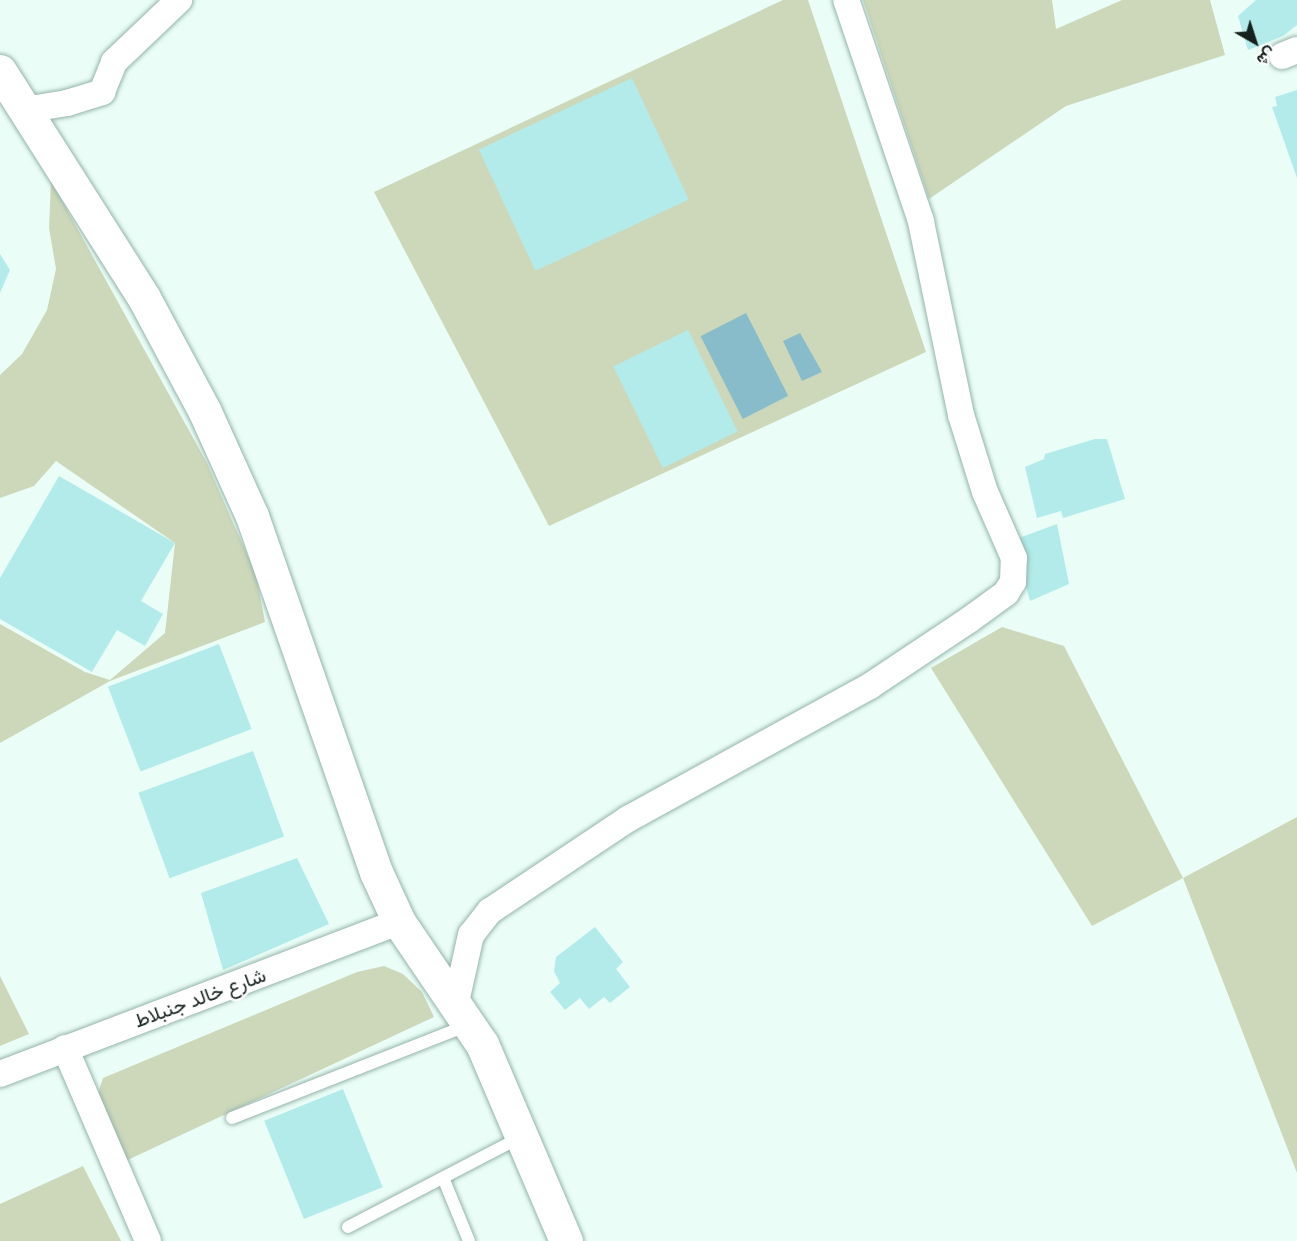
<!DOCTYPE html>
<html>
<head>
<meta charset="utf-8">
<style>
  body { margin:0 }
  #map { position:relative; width:1297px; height:1241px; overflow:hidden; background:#eafef7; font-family:"Fira Sans Condensed",Vazirmatn,sans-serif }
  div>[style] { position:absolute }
  .green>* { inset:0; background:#cdd8bb }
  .water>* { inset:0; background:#89bcca; transform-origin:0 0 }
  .building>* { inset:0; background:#b3ebea; transform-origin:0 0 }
  .roads { filter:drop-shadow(0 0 2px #95b4a9) drop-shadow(0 0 2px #95b4a9) }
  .service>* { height:12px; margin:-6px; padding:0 6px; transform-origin:6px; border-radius:6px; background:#fff }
  .minor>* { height:26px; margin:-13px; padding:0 13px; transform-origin:13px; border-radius:13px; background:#fff }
  .secondary>* { height:33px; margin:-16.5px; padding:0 16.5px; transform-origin:16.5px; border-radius:16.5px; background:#fff }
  span { translate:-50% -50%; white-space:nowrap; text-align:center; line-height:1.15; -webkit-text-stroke:5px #fff; paint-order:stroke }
  .street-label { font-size:20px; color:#15211d }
  .north { position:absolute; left:1225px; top:12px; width:60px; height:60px; -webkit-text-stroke:4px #fff; paint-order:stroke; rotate:141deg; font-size:16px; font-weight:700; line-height:24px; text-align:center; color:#15211d }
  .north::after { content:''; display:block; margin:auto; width:21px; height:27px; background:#15211d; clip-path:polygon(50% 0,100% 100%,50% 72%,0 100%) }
</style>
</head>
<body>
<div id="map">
  <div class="green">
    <i style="clip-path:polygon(783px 0,808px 0,926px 352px,549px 526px,374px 192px)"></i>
    <i style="clip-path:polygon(863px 0,1052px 0,1056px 29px,1122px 0,1210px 0,1225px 55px,1066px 106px,929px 199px)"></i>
    <i style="clip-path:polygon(51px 181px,207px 463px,256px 575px,265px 622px,110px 681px,0 743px,0 624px,85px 672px,110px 680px,165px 633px,175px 543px,56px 461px,34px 486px,0 498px,0 375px,22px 354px,47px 310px,56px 269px,49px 228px)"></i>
    <i style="clip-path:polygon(1002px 627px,1064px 646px,1183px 878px,1297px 817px,1297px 1173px,1183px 878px,1092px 926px,931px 668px)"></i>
    <i style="clip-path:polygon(384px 966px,403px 974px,422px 992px,434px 1017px,119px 1164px,95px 1103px,103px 1078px,357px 972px)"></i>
    <i style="clip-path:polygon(0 976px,29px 1034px,0 1046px)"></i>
    <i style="clip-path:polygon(83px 1166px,121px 1241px,0 1241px,0 1204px)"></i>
  </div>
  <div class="water">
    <i style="left:746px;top:313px;width:93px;height:51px;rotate:63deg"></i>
    <i style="clip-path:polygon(800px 333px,822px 372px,802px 381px,783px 341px)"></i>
  </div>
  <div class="building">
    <i style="clip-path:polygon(1256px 0,1297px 0,1297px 25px,1283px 36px,1248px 50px,1238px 16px)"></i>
    <i style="left:632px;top:78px;width:134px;height:169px;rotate:65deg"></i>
    <i style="clip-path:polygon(1297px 90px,1297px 178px,1272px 107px,1277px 106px,1275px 97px)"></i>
    <i style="clip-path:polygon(0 254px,10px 270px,0 293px)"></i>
    <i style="left:688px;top:330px;width:113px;height:83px;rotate:64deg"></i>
    <i style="clip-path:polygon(1095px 439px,1107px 439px,1125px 499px,1063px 518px,1061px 511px,1037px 518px,1025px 467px,1044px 459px,1045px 454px)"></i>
    <i style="clip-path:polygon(59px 476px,175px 543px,141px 601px,163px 614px,145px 646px,117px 630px,92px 672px,0 619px,0 578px)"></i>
    <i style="clip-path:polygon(1057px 524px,1069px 584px,1030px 601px,1013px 540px)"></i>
    <i style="left:219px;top:644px;width:91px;height:119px;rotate:69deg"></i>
    <i style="left:253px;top:751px;width:91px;height:122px;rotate:70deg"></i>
    <i style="clip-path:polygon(297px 858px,329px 924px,223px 970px,201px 893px)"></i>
    <i style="clip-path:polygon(595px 927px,623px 962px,616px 969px,630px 987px,610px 1003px,604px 997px,589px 1009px,580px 998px,565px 1010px,550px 992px,560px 983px,554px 971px,556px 957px)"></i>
    <i style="left:343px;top:1089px;width:106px;height:85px;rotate:68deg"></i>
  </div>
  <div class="roads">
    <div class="service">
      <i style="left:232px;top:1118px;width:251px;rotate:-21.5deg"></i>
      <i style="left:444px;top:1180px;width:66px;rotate:67.7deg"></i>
      <i style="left:348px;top:1227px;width:195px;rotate:-27.5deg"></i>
    </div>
    <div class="minor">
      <i style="left:1282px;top:56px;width:16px;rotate:-22deg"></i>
      <i style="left:24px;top:110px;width:44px;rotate:-9.2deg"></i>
      <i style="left:67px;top:103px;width:37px;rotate:-17deg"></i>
      <i style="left:102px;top:92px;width:32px;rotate:-68deg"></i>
      <i style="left:114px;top:62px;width:90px;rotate:-43.6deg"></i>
      <i style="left:456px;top:1002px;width:69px;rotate:-77.4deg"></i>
      <i style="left:471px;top:935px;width:31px;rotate:-52deg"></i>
      <i style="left:490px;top:911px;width:166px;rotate:-33.7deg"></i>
      <i style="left:628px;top:819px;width:276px;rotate:-28.8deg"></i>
      <i style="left:870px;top:686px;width:119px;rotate:-33.7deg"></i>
      <i style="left:969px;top:620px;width:46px;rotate:-36.1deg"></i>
      <i style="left:1006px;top:593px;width:13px;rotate:-58deg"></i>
      <i style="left:1013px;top:582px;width:24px;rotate:-88deg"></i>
      <i style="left:1014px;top:558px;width:72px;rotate:-113.7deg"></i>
      <i style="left:985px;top:492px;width:81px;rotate:-107.3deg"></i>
      <i style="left:961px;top:415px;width:198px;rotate:-101.7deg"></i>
      <i style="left:921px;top:221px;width:233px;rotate:-108.7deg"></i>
      <i style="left:65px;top:1048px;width:210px;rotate:66.7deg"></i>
      <i style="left:0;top:1074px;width:427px;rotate:-20.9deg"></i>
    </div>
    <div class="secondary">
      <i style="left:0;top:71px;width:269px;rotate:57.6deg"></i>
      <i style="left:144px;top:298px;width:129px;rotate:61.8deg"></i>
      <i style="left:205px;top:412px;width:114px;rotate:65.7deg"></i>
      <i style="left:252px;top:516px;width:377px;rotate:70.8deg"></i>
      <i style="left:376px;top:872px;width:55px;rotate:65.3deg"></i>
      <i style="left:399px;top:922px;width:148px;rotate:55.8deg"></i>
      <i style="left:482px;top:1044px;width:214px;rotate:66.9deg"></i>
    </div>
  </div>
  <div class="street-label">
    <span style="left:200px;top:998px;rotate:-20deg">شارع خالد جنبلاط</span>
  </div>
  <div class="north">ش</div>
</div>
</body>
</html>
